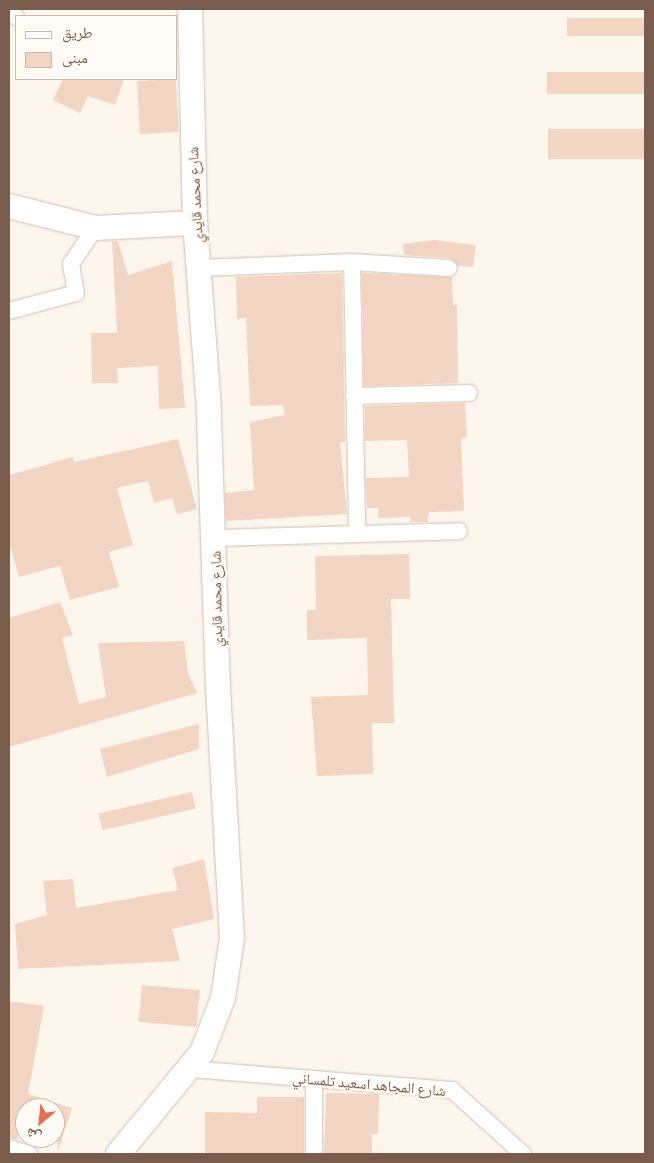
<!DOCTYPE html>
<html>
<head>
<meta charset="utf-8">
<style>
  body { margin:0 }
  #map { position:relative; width:654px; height:1163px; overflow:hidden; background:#fdf6ec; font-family:Manrope,"Noto Naskh Arabic",sans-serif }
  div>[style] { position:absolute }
  .building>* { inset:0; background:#f3d5c3; transform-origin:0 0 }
  .roads { filter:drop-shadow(0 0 1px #d1beb0) drop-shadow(0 0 1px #d1beb0) }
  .street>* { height:16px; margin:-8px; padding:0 8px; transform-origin:8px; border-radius:8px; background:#fff }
  .secondary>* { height:24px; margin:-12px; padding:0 12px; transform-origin:12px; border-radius:12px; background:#fff }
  span { translate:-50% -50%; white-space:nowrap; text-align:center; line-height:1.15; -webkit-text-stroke:5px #fffaf3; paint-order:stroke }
  .street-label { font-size:15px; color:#7a5c4d }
  .frame { position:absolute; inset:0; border:10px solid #7a5c4d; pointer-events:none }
  .legend { position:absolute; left:15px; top:15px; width:162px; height:65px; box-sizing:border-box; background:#fffaf3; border:1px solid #cabbb1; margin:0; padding:6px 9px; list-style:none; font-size:15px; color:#7a5c4d }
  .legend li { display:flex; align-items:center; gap:10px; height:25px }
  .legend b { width:25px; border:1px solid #cabbb1 }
  .north { position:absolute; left:15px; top:1098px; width:50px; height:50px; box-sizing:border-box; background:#fffaf3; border:1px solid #cabbb1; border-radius:50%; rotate:208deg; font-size:14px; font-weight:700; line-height:20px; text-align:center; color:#7a5c4d }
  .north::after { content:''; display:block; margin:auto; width:18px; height:22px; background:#e76f51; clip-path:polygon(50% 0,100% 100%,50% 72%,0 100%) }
</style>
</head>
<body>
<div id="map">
  <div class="building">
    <i style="left:645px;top:18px;width:18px;height:78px;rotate:90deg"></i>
    <i style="left:645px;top:72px;width:22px;height:98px;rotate:90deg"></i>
    <i style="clip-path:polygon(63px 79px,124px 79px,115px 105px,88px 96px,80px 113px,53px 100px)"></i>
    <i style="left:176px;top:79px;width:53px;height:39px;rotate:87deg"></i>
    <i style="left:645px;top:129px;width:30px;height:97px;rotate:90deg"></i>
    <i style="clip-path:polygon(434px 240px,476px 245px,473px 267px,458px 266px,450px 258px,404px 255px,403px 244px)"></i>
    <i style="clip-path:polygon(112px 241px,118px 241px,128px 275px,172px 261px,185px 408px,159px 409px,158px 366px,117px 368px,118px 383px,92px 383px,91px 333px,117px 333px)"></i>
    <i style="clip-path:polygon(342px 273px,345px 442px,340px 442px,347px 514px,226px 521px,225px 493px,254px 490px,250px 422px,285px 415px,283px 405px,250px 406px,246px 318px,237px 319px,236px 277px)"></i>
    <i style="clip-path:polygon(362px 273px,452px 277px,453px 305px,457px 305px,458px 383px,364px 386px)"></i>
    <i style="clip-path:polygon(465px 403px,467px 437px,461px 438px,464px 511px,429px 512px,428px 522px,410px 522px,411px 517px,378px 518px,378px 508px,367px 508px,366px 478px,409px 477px,407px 440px,365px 441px,365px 406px)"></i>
    <i style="clip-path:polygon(178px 439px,197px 509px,177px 514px,172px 498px,154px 503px,148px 481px,117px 488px,133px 545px,109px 552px,119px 587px,70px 600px,60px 566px,19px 577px,9px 542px,9px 475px,73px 457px,74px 462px)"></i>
    <i style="clip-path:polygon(409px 554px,410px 599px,391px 599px,394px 723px,372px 723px,373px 774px,317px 776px,311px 697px,368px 695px,367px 638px,307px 640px,307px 610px,316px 610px,315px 556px)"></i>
    <i style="clip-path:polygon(60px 602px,73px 635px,62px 638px,79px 704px,106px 697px,98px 643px,184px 641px,188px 673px,197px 693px,9px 747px,9px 618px)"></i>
    <i style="clip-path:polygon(199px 724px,199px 749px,107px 777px,100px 749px)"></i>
    <i style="left:192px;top:792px;width:17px;height:96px;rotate:77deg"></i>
    <i style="clip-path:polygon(204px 859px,214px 919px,172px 929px,180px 961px,18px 969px,15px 924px,47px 915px,43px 881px,73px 879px,76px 908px,178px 890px,172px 868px)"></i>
    <i style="left:142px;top:985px;width:58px;height:37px;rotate:5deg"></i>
    <i style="clip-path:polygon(9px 1001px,44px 1006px,28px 1094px,72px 1108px,58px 1151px,55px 1108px,25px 1108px,17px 1140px,9px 1138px)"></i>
    <i style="clip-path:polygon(326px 1093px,379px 1094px,378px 1134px,372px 1134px,372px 1153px,324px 1154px)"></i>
    <i style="clip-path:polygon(257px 1097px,304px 1097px,304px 1154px,205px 1154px,205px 1112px,257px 1113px)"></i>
  </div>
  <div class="roads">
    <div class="street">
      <i style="left:9px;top:12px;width:9px;rotate:36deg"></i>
      <i style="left:352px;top:262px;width:97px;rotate:3.5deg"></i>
      <i style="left:200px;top:268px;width:152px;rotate:-2.3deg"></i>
      <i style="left:352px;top:262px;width:272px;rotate:88.9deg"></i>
      <i style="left:9px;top:311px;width:69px;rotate:-15deg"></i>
      <i style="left:76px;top:293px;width:29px;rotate:-100deg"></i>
      <i style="left:71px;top:264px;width:43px;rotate:-56.3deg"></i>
      <i style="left:354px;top:396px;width:115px;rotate:-1.5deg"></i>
      <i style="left:214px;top:538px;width:245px;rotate:-1.6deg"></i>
      <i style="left:190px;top:1069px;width:263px;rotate:4.6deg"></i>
      <i style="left:452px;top:1090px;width:96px;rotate:42deg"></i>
      <i style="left:314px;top:1079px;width:75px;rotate:90deg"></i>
      <i style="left:9px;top:1148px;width:21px;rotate:17deg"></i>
    </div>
    <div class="secondary">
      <i style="left:9px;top:206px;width:89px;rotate:14.3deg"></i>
      <i style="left:95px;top:228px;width:100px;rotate:-2.9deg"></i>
      <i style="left:118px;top:1154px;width:132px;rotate:-50.5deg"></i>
      <i style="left:202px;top:1052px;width:58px;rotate:-68.7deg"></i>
      <i style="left:223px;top:998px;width:61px;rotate:-81.5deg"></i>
      <i style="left:232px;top:938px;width:249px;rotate:-93.2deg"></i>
      <i style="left:218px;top:689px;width:294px;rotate:-91.9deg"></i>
      <i style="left:208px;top:395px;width:172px;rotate:-94.3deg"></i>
      <i style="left:195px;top:223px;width:214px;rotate:-91.3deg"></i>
    </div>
  </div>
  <div class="street-label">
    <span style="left:195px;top:195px;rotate:-93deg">شارع محمد قايدي</span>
    <span style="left:216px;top:599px;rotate:-91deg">شارع محمد قايدي</span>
    <span style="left:369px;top:1084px;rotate:5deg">شارع المجاهد اسعيد تلمساني</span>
  </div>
  <div class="frame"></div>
  <ul class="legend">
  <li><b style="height:6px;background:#fff"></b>طريق</li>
  <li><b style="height:14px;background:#f3d5c3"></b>مبنى</li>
  </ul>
  <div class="north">ش</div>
</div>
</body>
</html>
